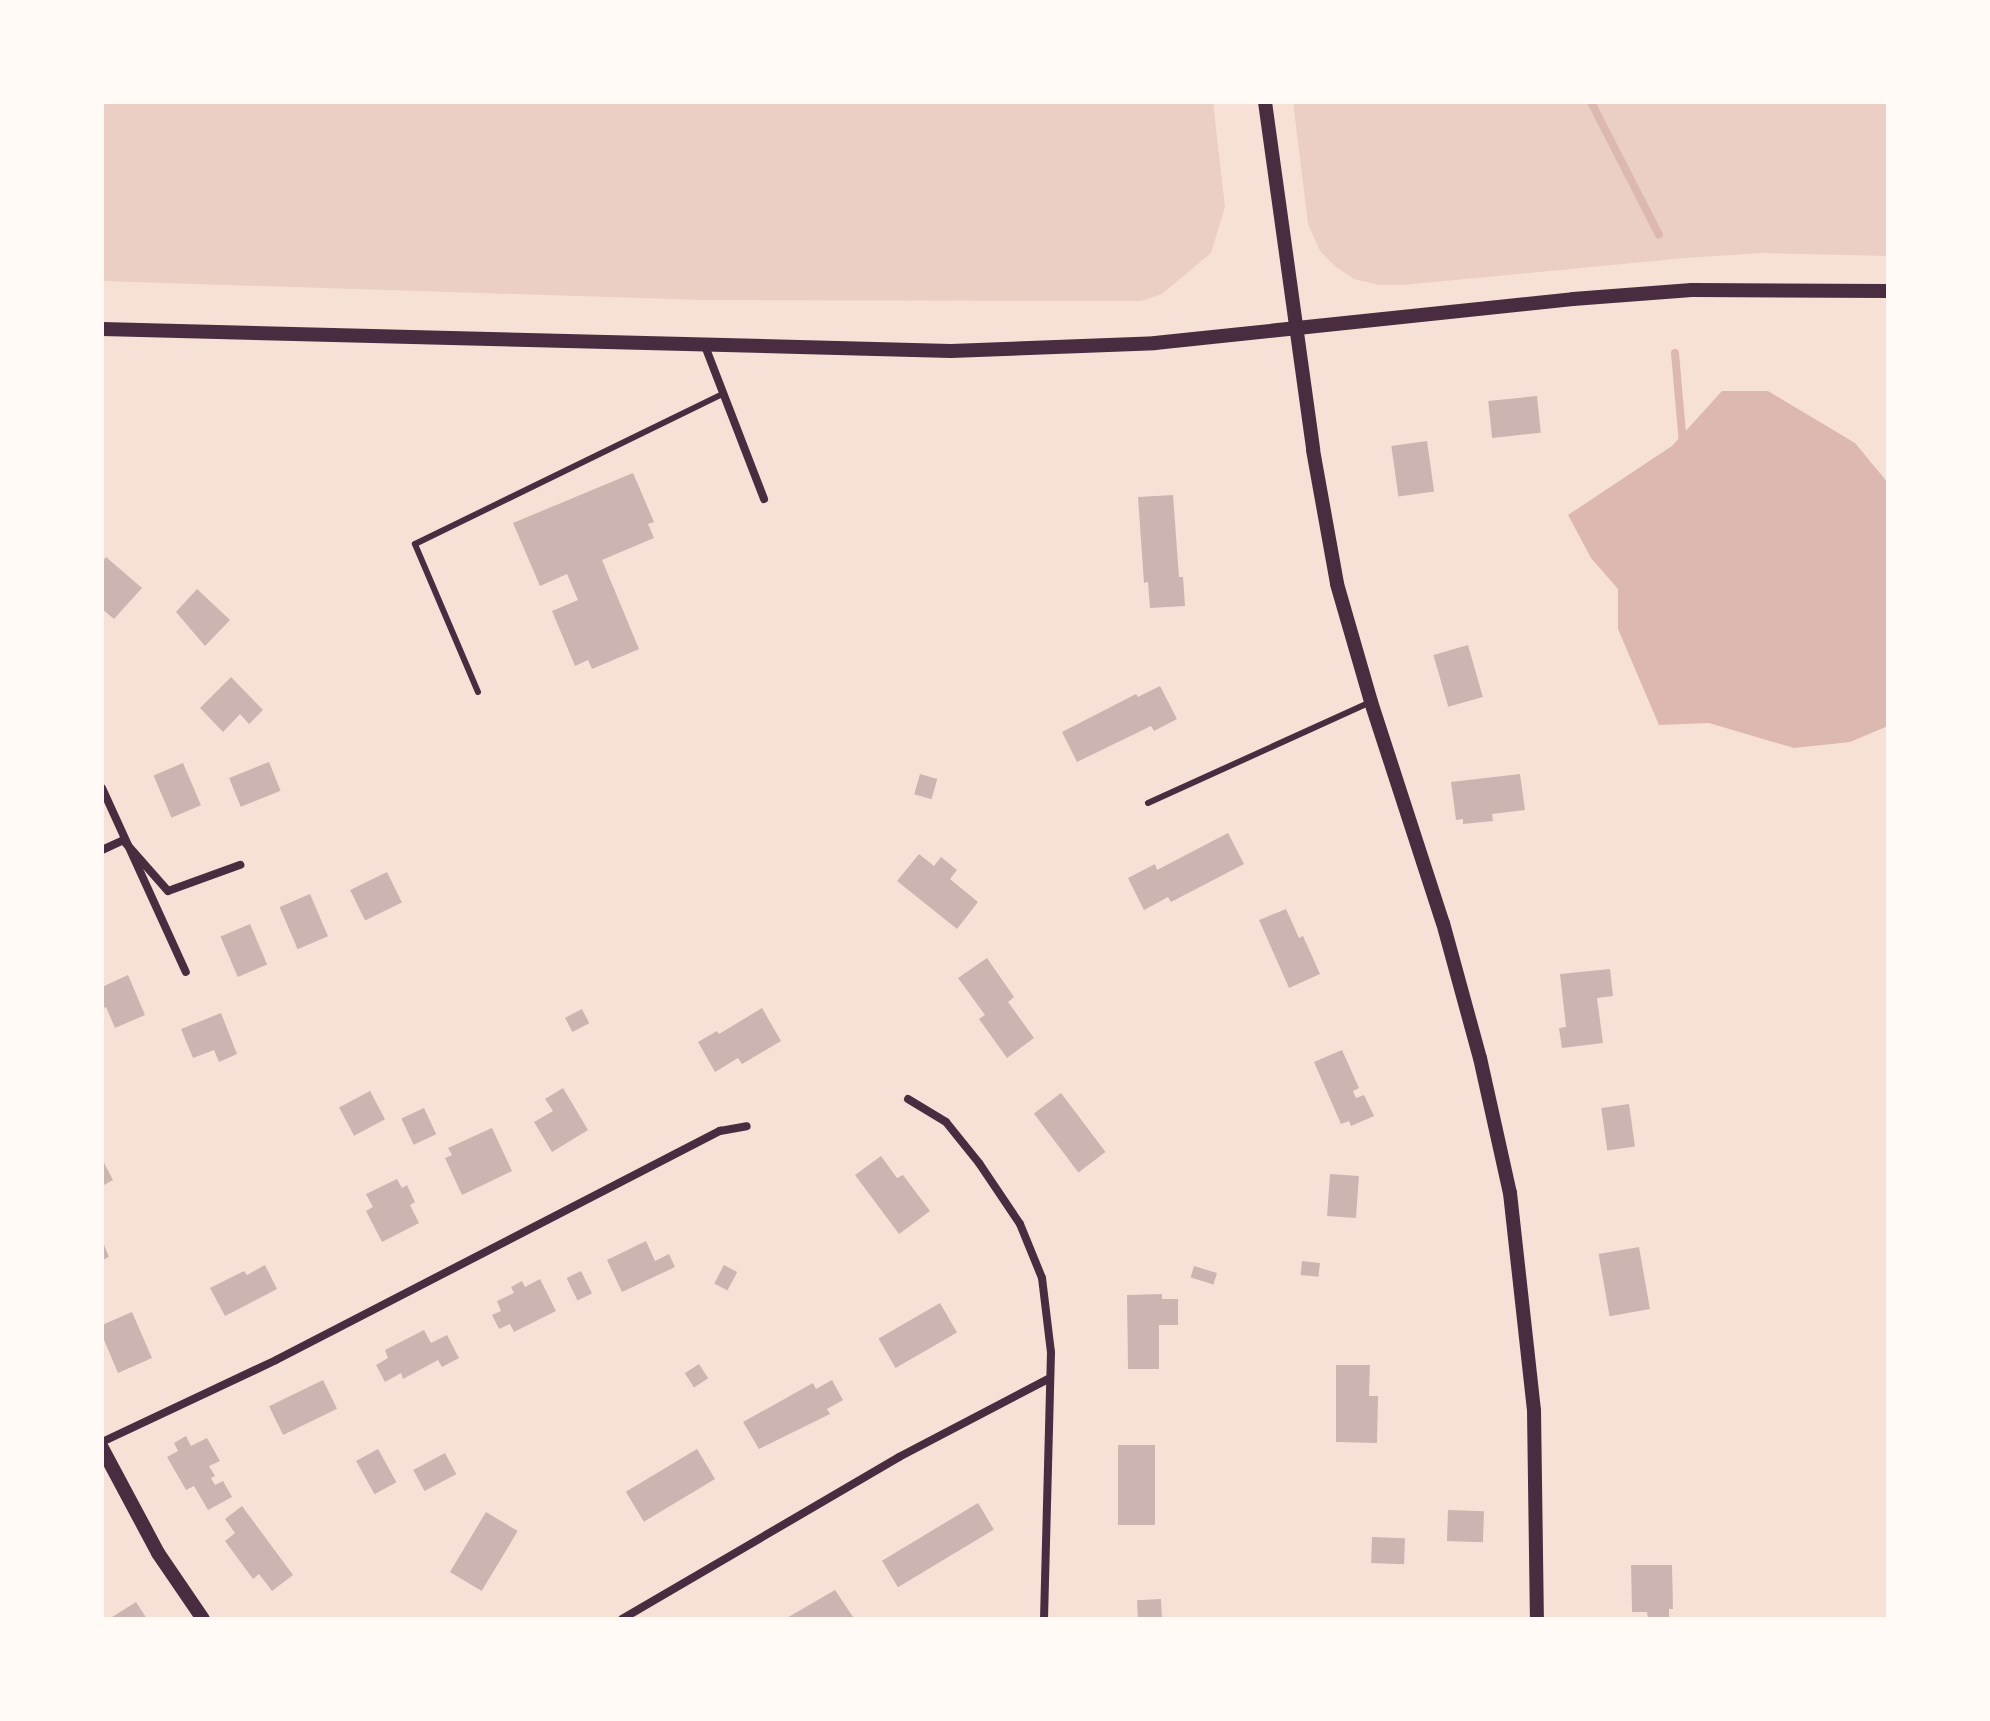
<!DOCTYPE html>
<html>
<head>
<meta charset="utf-8">
<style>
  body { margin:0 }
  #map { position:relative; width:1990px; height:1721px; overflow:hidden; background:#f7e1d7; font-family:Commissioner,sans-serif }
  div>[style] { position:absolute }
  .green>* { inset:0; background:#ebcfc5 }
  .water>* { inset:0; background:#dcb8b0 }
  .stream>* { height:8px; margin:-4px; padding:0 4px; transform-origin:4px; border-radius:4px; background:#dcb8b0 }
  .building>* { inset:0; background:#ccb4b1; transform-origin:0 0 }
  .service>* { height:6px; margin:-3px; padding:0 3px; transform-origin:3px; border-radius:3px; background:#4a2c40 }
  .minor>* { height:8px; margin:-4px; padding:0 4px; transform-origin:4px; border-radius:4px; background:#4a2c40 }
  .tertiary>* { height:14px; margin:-7px; padding:0 7px; transform-origin:7px; border-radius:7px; background:#4a2c40 }
  span { translate:-50% -50%; white-space:nowrap; text-align:center; line-height:1.15; -webkit-text-stroke:6px #fffaf5; paint-order:stroke }
  .frame { position:absolute; inset:0; border:104px solid #fffaf5; pointer-events:none }
</style>
</head>
<body>
<div id="map">
  <div class="green">
    <i style="clip-path:polygon(102px 102px,1213px 102px,1225px 207px,1211px 253px,1162px 294px,1141px 301px,702px 300px,102px 281px)"></i>
    <i style="clip-path:polygon(1293px 102px,1888px 102px,1888px 256px,1762px 253px,1685px 258px,1403px 285px,1379px 285px,1354px 279px,1336px 267px,1320px 251px,1308px 224px)"></i>
  </div>
  <div class="water">
    <i style="clip-path:polygon(1722px 391px,1768px 391px,1855px 443px,1888px 483px,1888px 726px,1850px 742px,1794px 748px,1709px 723px,1659px 725px,1618px 629px,1618px 589px,1591px 558px,1568px 515px,1672px 446px)"></i>
  </div>
  <div class="stream">
    <i style="left:1591px;top:102px;width:149px;rotate:62.9deg"></i>
    <i style="left:1675px;top:353px;width:91px;rotate:85deg"></i>
  </div>
  <div class="building">
    <i style="left:1537px;top:396px;width:37px;height:49px;rotate:84deg"></i>
    <i style="left:1427px;top:441px;width:51px;height:36px;rotate:82deg"></i>
    <i style="clip-path:polygon(633px 473px,654px 522px,648px 524px,654px 538px,602px 560px,639px 649px,592px 669px,588px 660px,575px 666px,552px 611px,578px 600px,567px 574px,540px 586px,513px 523px)"></i>
    <i style="clip-path:polygon(1173px 495px,1179px 577px,1183px 577px,1185px 606px,1150px 608px,1148px 582px,1144px 583px,1138px 497px)"></i>
    <i style="clip-path:polygon(106px 557px,142px 588px,114px 619px,102px 609px,102px 562px)"></i>
    <i style="clip-path:polygon(197px 589px,230px 620px,205px 646px,176px 612px)"></i>
    <i style="left:1468px;top:645px;width:54px;height:36px;rotate:74deg"></i>
    <i style="clip-path:polygon(231px 677px,263px 710px,249px 724px,240px 714px,223px 732px,200px 708px)"></i>
    <i style="clip-path:polygon(1160px 686px,1177px 719px,1154px 731px,1151px 726px,1077px 762px,1062px 732px,1136px 694px,1138px 697px)"></i>
    <i style="left:269px;top:762px;width:31px;height:43px;rotate:68deg"></i>
    <i style="left:183px;top:763px;width:46px;height:32px;rotate:67deg"></i>
    <i style="left:920px;top:774px;width:18px;height:21px;rotate:16deg"></i>
    <i style="clip-path:polygon(1520px 774px,1525px 810px,1492px 814px,1493px 821px,1463px 824px,1463px 819px,1456px 820px,1451px 782px)"></i>
    <i style="clip-path:polygon(1228px 833px,1244px 864px,1171px 902px,1168px 897px,1144px 910px,1128px 878px,1155px 864px,1157px 870px)"></i>
    <i style="clip-path:polygon(919px 854px,934px 866px,941px 857px,957px 870px,950px 879px,978px 902px,957px 929px,897px 881px)"></i>
    <i style="left:387px;top:872px;width:34px;height:41px;rotate:64deg"></i>
    <i style="left:310px;top:894px;width:46px;height:33px;rotate:67deg"></i>
    <i style="clip-path:polygon(1286px 909px,1299px 938px,1303px 936px,1320px 974px,1289px 988px,1259px 920px)"></i>
    <i style="left:250px;top:924px;width:44px;height:32px;rotate:67deg"></i>
    <i style="clip-path:polygon(987px 958px,1014px 997px,1008px 1002px,1034px 1038px,1007px 1058px,979px 1019px,985px 1015px,958px 978px)"></i>
    <i style="clip-path:polygon(1610px 969px,1613px 996px,1597px 998px,1603px 1043px,1562px 1048px,1559px 1028px,1566px 1027px,1560px 974px)"></i>
    <i style="clip-path:polygon(128px 975px,145px 1015px,115px 1028px,106px 1007px,102px 1009px,102px 987px)"></i>
    <i style="clip-path:polygon(762px 1008px,781px 1041px,742px 1064px,738px 1058px,715px 1072px,698px 1042px,717px 1031px,719px 1034px)"></i>
    <i style="left:582px;top:1009px;width:16px;height:19px;rotate:63deg"></i>
    <i style="clip-path:polygon(221px 1013px,237px 1054px,219px 1062px,214px 1050px,193px 1058px,181px 1029px)"></i>
    <i style="clip-path:polygon(1342px 1050px,1359px 1088px,1353px 1091px,1356px 1098px,1364px 1095px,1374px 1116px,1351px 1126px,1349px 1121px,1341px 1124px,1314px 1062px)"></i>
    <i style="clip-path:polygon(563px 1088px,588px 1130px,552px 1152px,534px 1122px,553px 1111px,545px 1099px)"></i>
    <i style="left:370px;top:1091px;width:32px;height:35px;rotate:62deg"></i>
    <i style="left:1061px;top:1093px;width:74px;height:34px;rotate:53deg"></i>
    <i style="left:1629px;top:1104px;width:43px;height:28px;rotate:82deg"></i>
    <i style="left:424px;top:1108px;width:29px;height:25px;rotate:65deg"></i>
    <i style="clip-path:polygon(492px 1128px,512px 1171px,462px 1195px,445px 1158px,452px 1155px,448px 1148px)"></i>
    <i style="clip-path:polygon(881px 1156px,897px 1178px,903px 1175px,930px 1211px,899px 1234px,855px 1175px)"></i>
    <i style="clip-path:polygon(102px 1159px,113px 1180px,102px 1186px)"></i>
    <i style="left:1330px;top:1174px;width:29px;height:42px;rotate:4deg"></i>
    <i style="clip-path:polygon(397px 1179px,402px 1188px,407px 1185px,415px 1202px,410px 1205px,419px 1223px,382px 1242px,366px 1211px,373px 1207px,366px 1194px)"></i>
    <i style="clip-path:polygon(102px 1240px,109px 1257px,102px 1260px)"></i>
    <i style="clip-path:polygon(646px 1241px,655px 1261px,669px 1254px,675px 1267px,622px 1292px,607px 1260px)"></i>
    <i style="left:1639px;top:1247px;width:63px;height:41px;rotate:80deg"></i>
    <i style="left:1302px;top:1261px;width:18px;height:14px;rotate:6deg"></i>
    <i style="clip-path:polygon(265px 1265px,277px 1289px,225px 1316px,210px 1288px,244px 1271px,247px 1275px)"></i>
    <i style="left:724px;top:1265px;width:15px;height:21px;rotate:28deg"></i>
    <i style="left:1194px;top:1266px;width:24px;height:12px;rotate:17deg"></i>
    <i style="left:581px;top:1271px;width:25px;height:16px;rotate:64deg"></i>
    <i style="clip-path:polygon(540px 1279px,556px 1311px,514px 1332px,510px 1324px,499px 1329px,492px 1315px,501px 1311px,497px 1301px,514px 1293px,511px 1287px,522px 1281px,525px 1287px)"></i>
    <i style="clip-path:polygon(1162px 1294px,1162px 1299px,1178px 1299px,1178px 1325px,1159px 1325px,1159px 1369px,1128px 1369px,1127px 1295px)"></i>
    <i style="left:940px;top:1303px;width:34px;height:71px;rotate:60deg"></i>
    <i style="clip-path:polygon(132px 1312px,152px 1358px,118px 1373px,102px 1335px,102px 1325px)"></i>
    <i style="clip-path:polygon(424px 1330px,431px 1343px,447px 1335px,459px 1358px,442px 1367px,438px 1360px,403px 1379px,401px 1373px,385px 1382px,376px 1365px,388px 1358px,385px 1350px)"></i>
    <i style="left:699px;top:1364px;width:17px;height:17px;rotate:57deg"></i>
    <i style="clip-path:polygon(1336px 1365px,1370px 1365px,1369px 1396px,1378px 1396px,1377px 1443px,1336px 1442px)"></i>
    <i style="left:323px;top:1380px;width:32px;height:60px;rotate:64deg"></i>
    <i style="clip-path:polygon(832px 1380px,843px 1400px,827px 1409px,830px 1414px,759px 1449px,743px 1422px,813px 1383px,816px 1389px)"></i>
    <i style="clip-path:polygon(186px 1436px,191px 1446px,207px 1438px,220px 1461px,209px 1466px,215px 1476px,211px 1478px,215px 1485px,223px 1481px,232px 1497px,208px 1510px,194px 1486px,186px 1490px,167px 1457px,178px 1451px,174px 1443px)"></i>
    <i style="left:1118px;top:1445px;width:37px;height:80px"></i>
    <i style="left:378px;top:1449px;width:38px;height:25px;rotate:61deg"></i>
    <i style="left:697px;top:1449px;width:35px;height:83px;rotate:59deg"></i>
    <i style="left:445px;top:1453px;width:24px;height:36px;rotate:62deg"></i>
    <i style="left:978px;top:1503px;width:31px;height:112px;rotate:59deg"></i>
    <i style="clip-path:polygon(242px 1506px,293px 1575px,272px 1591px,259px 1574px,253px 1579px,225px 1541px,235px 1533px,225px 1519px)"></i>
    <i style="left:1448px;top:1510px;width:36px;height:31px;rotate:2deg"></i>
    <i style="left:486px;top:1512px;width:37px;height:70px;rotate:31deg"></i>
    <i style="left:1372px;top:1537px;width:33px;height:26px;rotate:2deg"></i>
    <i style="clip-path:polygon(1631px 1565px,1672px 1565px,1673px 1609px,1669px 1609px,1669px 1619px,1648px 1619px,1647px 1612px,1632px 1612px)"></i>
    <i style="clip-path:polygon(835px 1590px,853px 1617px,849px 1619px,785px 1619px)"></i>
    <i style="left:1161px;top:1599px;width:20px;height:24px;rotate:87deg"></i>
    <i style="clip-path:polygon(136px 1602px,147px 1619px,109px 1619px)"></i>
  </div>
  <div class="service">
    <i style="left:478px;top:692px;width:161px;rotate:-113.1deg"></i>
    <i style="left:415px;top:544px;width:343px;rotate:-26deg"></i>
    <i style="left:1148px;top:803px;width:245px;rotate:-24.4deg"></i>
  </div>
  <div class="minor">
    <i style="left:705px;top:346px;width:164px;rotate:68.9deg"></i>
    <i style="left:102px;top:788px;width:202px;rotate:65.5deg"></i>
    <i style="left:102px;top:850px;width:23px;rotate:-25deg"></i>
    <i style="left:123px;top:840px;width:68px;rotate:48.6deg"></i>
    <i style="left:168px;top:891px;width:77px;rotate:-19.9deg"></i>
    <i style="left:908px;top:1099px;width:44px;rotate:31.2deg"></i>
    <i style="left:946px;top:1122px;width:53px;rotate:51.2deg"></i>
    <i style="left:979px;top:1163px;width:73px;rotate:56.1deg"></i>
    <i style="left:1020px;top:1224px;width:58px;rotate:67.8deg"></i>
    <i style="left:1042px;top:1278px;width:75px;rotate:83.1deg"></i>
    <i style="left:1051px;top:1352px;width:267px;rotate:91.5deg"></i>
    <i style="left:102px;top:1442px;width:192px;rotate:-25.2deg"></i>
    <i style="left:276px;top:1360px;width:500px;rotate:-27.3deg"></i>
    <i style="left:720px;top:1131px;width:27px;rotate:-10deg"></i>
    <i style="left:622px;top:1619px;width:321px;rotate:-30.3deg"></i>
    <i style="left:899px;top:1457px;width:168px;rotate:-27.6deg"></i>
  </div>
  <div class="tertiary">
    <i style="left:1265px;top:102px;width:351px;rotate:82.1deg"></i>
    <i style="left:1313px;top:450px;width:136px;rotate:79.8deg"></i>
    <i style="left:1337px;top:584px;width:123px;rotate:73.9deg"></i>
    <i style="left:1371px;top:702px;width:232px;rotate:72deg"></i>
    <i style="left:1443px;top:923px;width:140px;rotate:74.7deg"></i>
    <i style="left:1480px;top:1058px;width:138px;rotate:77.5deg"></i>
    <i style="left:1510px;top:1193px;width:218px;rotate:83.7deg"></i>
    <i style="left:1534px;top:1410px;width:209px;rotate:89.2deg"></i>
    <i style="left:102px;top:329px;width:849px;rotate:1.48deg"></i>
    <i style="left:951px;top:351px;width:204px;rotate:-2.2deg"></i>
    <i style="left:1155px;top:343px;width:420px;rotate:-6deg"></i>
    <i style="left:1573px;top:299px;width:119px;rotate:-4.3deg"></i>
    <i style="left:1692px;top:290px;width:196px;rotate:0.3deg"></i>
    <i style="left:102px;top:1448px;width:119px;rotate:61.9deg"></i>
    <i style="left:158px;top:1553px;width:80px;rotate:55.7deg"></i>
  </div>
  <div class="frame"></div>
</div>
</body>
</html>
